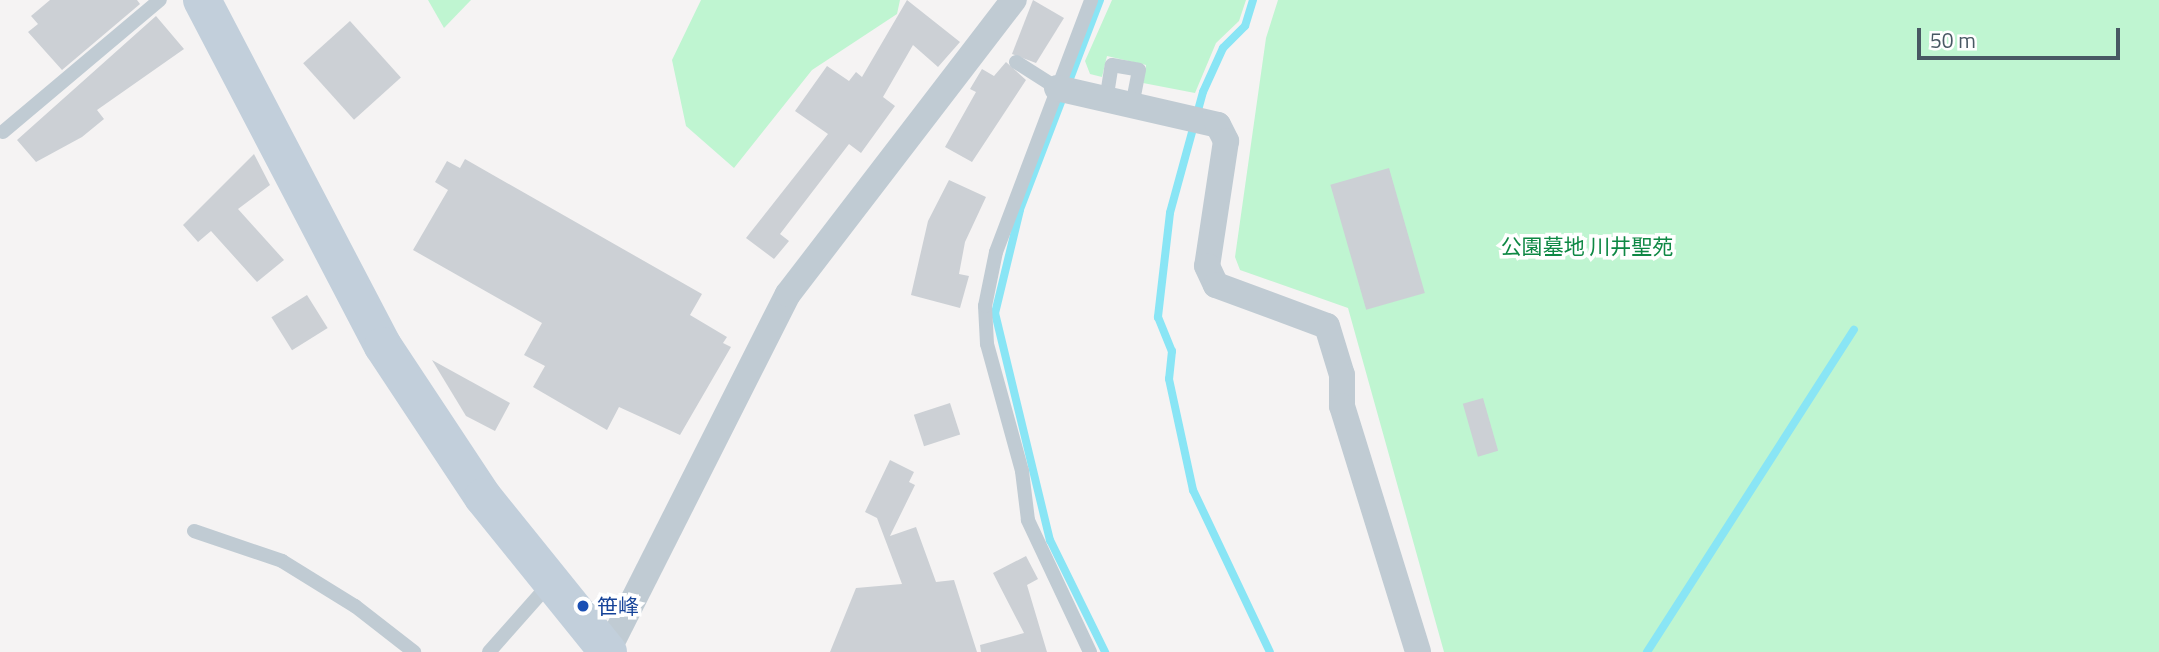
<!DOCTYPE html>
<html>
<head>
<meta charset="utf-8">
<style>
  body { margin:0 }
  #map { position:relative; width:2159px; height:652px; overflow:hidden; background:#f5f3f3; font-family:"Titillium Web","Noto Sans JP",sans-serif }
  div>[style] { position:absolute }
  .green>* { inset:0; background:#bff5d1 }
  .stream>* { height:8px; margin:-4px; padding:0 4px; transform-origin:4px; border-radius:4px; background:#89e5f5 }
  .building>* { inset:0; background:#ccd0d5; transform-origin:0 0 }
  .lane>* { height:14px; margin:-7px; padding:0 7px; transform-origin:7px; border-radius:7px; background:#c0cbd3 }
  .street>* { height:26px; margin:-13px; padding:0 13px; transform-origin:13px; border-radius:13px; background:#c0cbd3 }
  .secondary>* { height:38px; margin:-19px; padding:0 19px; transform-origin:19px; border-radius:19px; background:#c2cfdb }
  .dots>* { width:19px; height:19px; translate:-50% -50%; box-sizing:border-box; border:4px solid #fff; border-radius:50% }
  span { translate:-50% -50%; white-space:nowrap; text-align:center; line-height:1.15; -webkit-text-stroke:7px #fff; paint-order:stroke }
  .park-label { font-size:21px; color:#0e8844 }
  .transit-label { font-size:21px; color:#164399 }
  .left { translate:0 -50%; text-align:left }
  .scale { position:absolute; left:1917px; top:28px; width:203px; height:32px; box-sizing:border-box; border:4px solid #485863; border-top:0; padding-left:9px; font-size:21px; line-height:24px; white-space:nowrap; color:#485863; -webkit-text-stroke:5px #fff; paint-order:stroke }
</style>
</head>
<body>
<div id="map">
  <div class="green">
    <i style="clip-path:polygon(428px 0,471px 0,444px 28px)"></i>
    <i style="clip-path:polygon(701px 0,900px 0,897px 14px,812px 70px,734px 168px,686px 126px,672px 60px)"></i>
    <i style="clip-path:polygon(1112px 0,1246px 0,1239px 21px,1216px 43px,1195px 93px,1143px 83px,1146px 65px,1107px 56px,1102px 77px,1090px 74px,1085px 61px)"></i>
    <i style="clip-path:polygon(1278px 0,2159px 0,2159px 652px,1444px 652px,1348px 308px,1240px 270px,1235px 257px,1266px 38px)"></i>
  </div>
  <div class="stream">
    <i style="left:1100px;top:0;width:225px;rotate:110.9deg"></i>
    <i style="left:1020px;top:210px;width:106px;rotate:103.6deg"></i>
    <i style="left:995px;top:313px;width:234px;rotate:76.4deg"></i>
    <i style="left:1050px;top:540px;width:125px;rotate:63.8deg"></i>
    <i style="left:1253px;top:0;width:27px;rotate:107deg"></i>
    <i style="left:1245px;top:26px;width:31px;rotate:135deg"></i>
    <i style="left:1223px;top:48px;width:48px;rotate:114.4deg"></i>
    <i style="left:1203px;top:92px;width:125px;rotate:105.3deg"></i>
    <i style="left:1170px;top:213px;width:105px;rotate:96.6deg"></i>
    <i style="left:1158px;top:317px;width:37px;rotate:68deg"></i>
    <i style="left:1172px;top:351px;width:28px;rotate:96deg"></i>
    <i style="left:1169px;top:379px;width:114px;rotate:77.8deg"></i>
    <i style="left:1193px;top:490px;width:179px;rotate:64.6deg"></i>
    <i style="left:1647px;top:652px;width:383px;rotate:-57.3deg"></i>
  </div>
  <div class="building">
    <i style="clip-path:polygon(50px 0,137px 0,140px 4px,62px 70px,28px 32px,38px 24px,31px 16px)"></i>
    <i style="clip-path:polygon(907px 0,960px 42px,938px 67px,913px 45px,883px 97px,895px 106px,861px 153px,849px 144px,780px 234px,789px 241px,774px 259px,746px 238px,828px 134px,795px 111px,827px 66px,849px 81px,856px 72px,862px 77px)"></i>
    <i style="clip-path:polygon(1033px 0,1064px 18px,1036px 63px,1012px 54px)"></i>
    <i style="clip-path:polygon(156px 16px,184px 49px,97px 110px,104px 119px,82px 137px,36px 162px,17px 140px)"></i>
    <i style="left:350px;top:21px;width:76px;height:63px;rotate:48deg"></i>
    <i style="clip-path:polygon(1006px 62px,1026px 80px,972px 162px,945px 147px,976px 92px,970px 89px,982px 69px,994px 76px)"></i>
    <i style="clip-path:polygon(254px 154px,270px 185px,238px 209px,284px 260px,257px 282px,211px 231px,198px 242px,183px 225px)"></i>
    <i style="clip-path:polygon(465px 159px,702px 294px,690px 315px,727px 337px,723px 343px,731px 347px,680px 435px,619px 407px,607px 430px,533px 387px,545px 366px,524px 355px,542px 323px,413px 250px,448px 190px,435px 182px,447px 161px,460px 168px)"></i>
    <i style="left:1389px;top:168px;width:130px;height:61px;rotate:74deg"></i>
    <i style="clip-path:polygon(949px 180px,986px 197px,965px 242px,959px 274px,969px 276px,960px 308px,911px 295px,928px 221px)"></i>
    <i style="left:307px;top:295px;width:39px;height:42px;rotate:58deg"></i>
    <i style="clip-path:polygon(432px 360px,510px 403px,495px 431px,466px 416px)"></i>
    <i style="left:1483px;top:398px;width:55px;height:21px;rotate:74deg"></i>
    <i style="left:950px;top:403px;width:33px;height:38px;rotate:72deg"></i>
    <i style="clip-path:polygon(890px 460px,914px 472px,909px 482px,915px 485px,890px 536px,916px 527px,936px 582px,954px 580px,977px 652px,830px 652px,856px 588px,902px 584px,877px 518px,865px 512px)"></i>
    <i style="clip-path:polygon(1026px 556px,1038px 579px,1027px 585px,1047px 652px,981px 652px,980px 645px,1024px 633px,993px 573px)"></i>
  </div>
  <div class="lane">
    <i style="left:1016px;top:62px;width:49px;rotate:32.4deg"></i>
    <i style="left:1106px;top:101px;width:36px;rotate:-81deg"></i>
    <i style="left:1112px;top:65px;width:27px;rotate:10deg"></i>
    <i style="left:1139px;top:70px;width:38px;rotate:101deg"></i>
    <i style="left:3px;top:132px;width:205px;rotate:-40.1deg"></i>
    <i style="left:194px;top:531px;width:93px;rotate:18.8deg"></i>
    <i style="left:282px;top:561px;width:86px;rotate:31.7deg"></i>
    <i style="left:355px;top:606px;width:75px;rotate:37.9deg"></i>
    <i style="left:489px;top:652px;width:92px;rotate:-48.5deg"></i>
    <i style="left:1090px;top:652px;width:146px;rotate:-115.2deg"></i>
    <i style="left:1028px;top:520px;width:49px;rotate:-97deg"></i>
    <i style="left:1022px;top:471px;width:132px;rotate:-105.4deg"></i>
    <i style="left:987px;top:344px;width:38px;rotate:-93deg"></i>
    <i style="left:985px;top:306px;width:55px;rotate:-78.5deg"></i>
    <i style="left:996px;top:252px;width:269px;rotate:-69.3deg"></i>
  </div>
  <div class="street">
    <i style="left:1057px;top:88px;width:165px;rotate:12.9deg"></i>
    <i style="left:1218px;top:125px;width:18px;rotate:63deg"></i>
    <i style="left:1226px;top:141px;width:126px;rotate:98.6deg"></i>
    <i style="left:1207px;top:266px;width:21px;rotate:65deg"></i>
    <i style="left:1216px;top:285px;width:118px;rotate:20.3deg"></i>
    <i style="left:1327px;top:326px;width:51px;rotate:73deg"></i>
    <i style="left:1342px;top:375px;width:31px;rotate:90deg"></i>
    <i style="left:1342px;top:406px;width:257px;rotate:72.8deg"></i>
    <i style="left:607px;top:652px;width:401px;rotate:-63.2deg"></i>
    <i style="left:788px;top:294px;width:371px;rotate:-52.5deg"></i>
  </div>
  <div class="secondary">
    <i style="left:202px;top:0;width:390px;rotate:62.4deg"></i>
    <i style="left:383px;top:346px;width:181px;rotate:56.5deg"></i>
    <i style="left:483px;top:497px;width:199px;rotate:51.1deg"></i>
  </div>
  <div class="dots">
    <i style="left:583px;top:606px;background:#1a4fb4"></i>
  </div>
  <div class="park-label">
    <span style="left:1587px;top:246px">公園墓地 川井聖苑</span>
  </div>
  <div class="transit-label">
    <span class="left" style="left:597px;top:606px">笹峰</span>
  </div>
  <div class="scale">50 m</div>
</div>
</body>
</html>
